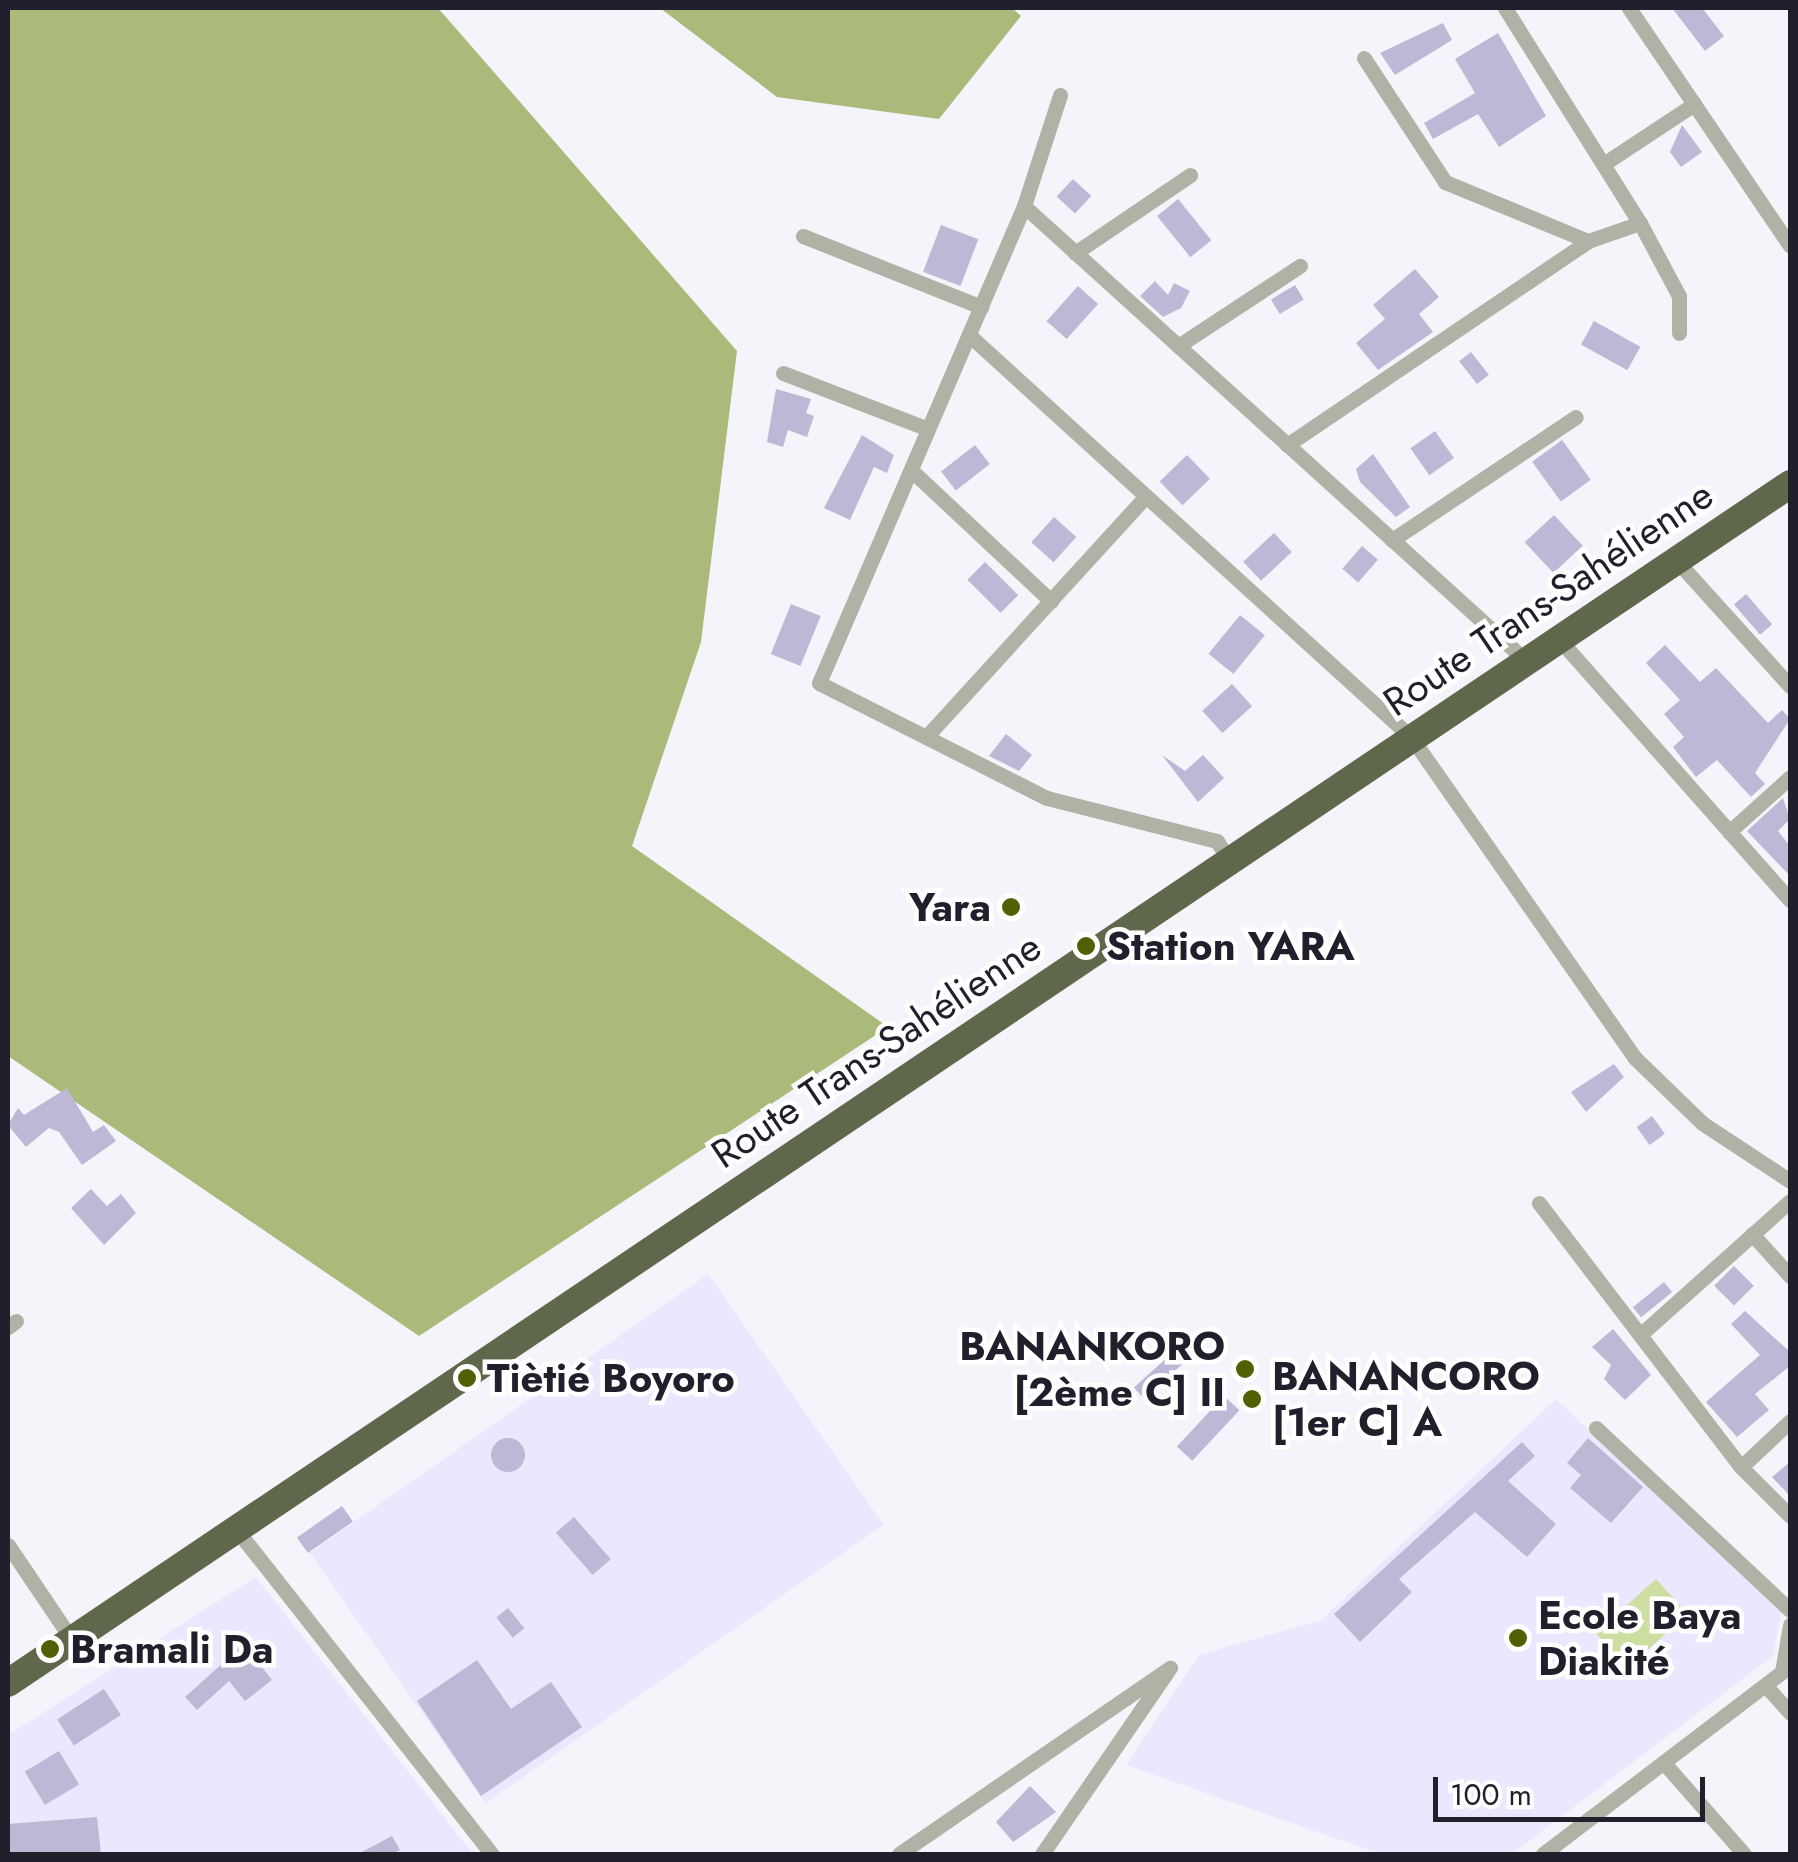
<!DOCTYPE html>
<html>
<head>
<meta charset="utf-8">
<style>
  body { margin:0 }
  #map { position:relative; width:1798px; height:1862px; overflow:hidden; background:#f5f4fa; font-family:Jost,sans-serif }
  div>[style] { position:absolute }
  .built>* { inset:0; background:#ebe7ff; transform-origin:0 0 }
  .green>* { inset:0; background:#ccdea0; transform-origin:0 0 }
  .forest>* { inset:0; background:#a9ba7b }
  .building>* { inset:0; background:#beb7d6; transform-origin:0 0 }
  .round { border-radius:50% }
  .street>* { height:15px; margin:-7.5px; padding:0 7.5px; transform-origin:7.5px; border-radius:7.5px; background:#afb3a5 }
  .highway>* { height:28px; margin:-14px; padding:0 14px; transform-origin:14px; border-radius:14px; background:#60684c }
  .dots>* { width:28px; height:28px; translate:-50% -50%; box-sizing:border-box; border:5px solid #fff; border-radius:50% }
  span { translate:-50% -50%; white-space:nowrap; text-align:center; line-height:1.15; -webkit-text-stroke:9px #fff; paint-order:stroke }
  .street-label { font-size:40px; color:#211f2b }
  .poi-label { font-size:40px; color:#211f2b; font-weight:700 }
  .right { translate:-100% -50%; text-align:right }
  .left { translate:0 -50%; text-align:left }
  .frame { position:absolute; inset:0; border:10px solid #211f2b; pointer-events:none }
  .scale { position:absolute; left:1433px; top:1777px; width:272px; height:45px; box-sizing:border-box; border:5px solid #211f2b; border-top:0; padding-left:12px; font-size:30px; line-height:35px; white-space:nowrap; color:#211f2b; -webkit-text-stroke:8px #fff; paint-order:stroke }
</style>
</head>
<body>
<div id="map">
  <div class="built">
    <i style="left:708px;top:1274px;width:306px;height:486px;rotate:55deg"></i>
    <i style="clip-path:polygon(1556px 1399px,1782px 1609px,1773px 1656px,1512px 1854px,1380px 1854px,1126px 1765px,1199px 1655px,1321px 1620px)"></i>
    <i style="clip-path:polygon(256px 1577px,473px 1854px,8px 1854px,8px 1735px)"></i>
  </div>
  <div class="green">
    <i style="left:1656px;top:1579px;width:47px;height:81px;rotate:48deg"></i>
  </div>
  <div class="forest">
    <i style="clip-path:polygon(8px 8px,438px 8px,737px 351px,701px 642px,632px 846px,888px 1027px,419px 1336px,8px 1056px)"></i>
    <i style="clip-path:polygon(660px 8px,1012px 8px,1021px 16px,939px 119px,777px 97px)"></i>
  </div>
  <div class="building">
    <i style="clip-path:polygon(1672px 8px,1702px 8px,1724px 36px,1705px 51px)"></i>
    <i style="clip-path:polygon(1443px 23px,1452px 40px,1395px 75px,1380px 53px)"></i>
    <i style="clip-path:polygon(1498px 33px,1546px 116px,1499px 147px,1478px 114px,1433px 139px,1424px 123px,1475px 93px,1455px 59px)"></i>
    <i style="clip-path:polygon(1682px 125px,1702px 152px,1681px 167px,1670px 152px)"></i>
    <i style="left:1073px;top:179px;width:25px;height:24px;rotate:43deg"></i>
    <i style="left:1178px;top:199px;width:53px;height:27px;rotate:51deg"></i>
    <i style="left:941px;top:225px;width:40px;height:50px;rotate:21deg"></i>
    <i style="clip-path:polygon(1415px 269px,1439px 297px,1419px 314px,1433px 332px,1378px 370px,1356px 343px,1385px 319px,1373px 305px)"></i>
    <i style="clip-path:polygon(1155px 281px,1168px 295px,1174px 283px,1190px 291px,1181px 308px,1163px 317px,1140px 296px)"></i>
    <i style="left:1295px;top:285px;width:17px;height:28px;rotate:59deg"></i>
    <i style="left:1078px;top:286px;width:27px;height:47px;rotate:42deg"></i>
    <i style="left:1594px;top:321px;width:53px;height:27px;rotate:29deg"></i>
    <i style="left:1471px;top:352px;width:29px;height:15px;rotate:52deg"></i>
    <i style="clip-path:polygon(776px 389px,811px 399px,806px 413px,814px 416px,807px 437px,788px 430px,783px 447px,767px 442px)"></i>
    <i style="left:1435px;top:431px;width:33px;height:30px;rotate:55deg"></i>
    <i style="clip-path:polygon(862px 435px,894px 455px,887px 473px,874px 467px,850px 520px,824px 508px)"></i>
    <i style="left:1562px;top:440px;width:49px;height:37px;rotate:54deg"></i>
    <i style="left:975px;top:445px;width:24px;height:43px;rotate:52deg"></i>
    <i style="clip-path:polygon(1373px 454px,1410px 507px,1396px 517px,1360px 482px,1356px 469px)"></i>
    <i style="left:1187px;top:455px;width:33px;height:38px;rotate:46deg"></i>
    <i style="left:1554px;top:515px;width:42px;height:40px;rotate:47deg"></i>
    <i style="left:1054px;top:517px;width:30px;height:34px;rotate:42deg"></i>
    <i style="left:1274px;top:533px;width:26px;height:42px;rotate:47deg"></i>
    <i style="left:1362px;top:546px;width:21px;height:30px;rotate:41deg"></i>
    <i style="left:985px;top:562px;width:47px;height:25px;rotate:45deg"></i>
    <i style="left:1746px;top:594px;width:40px;height:16px;rotate:49deg"></i>
    <i style="left:791px;top:604px;width:32px;height:54px;rotate:22deg"></i>
    <i style="left:1240px;top:615px;width:32px;height:50px;rotate:39deg"></i>
    <i style="clip-path:polygon(1665px 645px,1700px 682px,1716px 668px,1768px 723px,1782px 710px,1790px 719px,1755px 773px,1765px 784px,1751px 797px,1717px 760px,1696px 777px,1673px 747px,1684px 737px,1664px 714px,1680px 700px,1646px 663px)"></i>
    <i style="left:1232px;top:684px;width:30px;height:40px;rotate:48deg"></i>
    <i style="clip-path:polygon(1006px 734px,1032px 755px,1019px 771px,989px 756px)"></i>
    <i style="clip-path:polygon(1162px 755px,1185px 771px,1203px 755px,1224px 778px,1198px 802px)"></i>
    <i style="clip-path:polygon(1783px 798px,1790px 819px,1778px 831px,1790px 846px,1790px 876px,1747px 831px)"></i>
    <i style="clip-path:polygon(1614px 1064px,1624px 1077px,1586px 1112px,1571px 1092px)"></i>
    <i style="clip-path:polygon(67px 1088px,93px 1132px,104px 1125px,116px 1141px,82px 1165px,59px 1132px,49px 1128px,26px 1147px,8px 1125px,18px 1108px,24px 1115px)"></i>
    <i style="left:1652px;top:1116px;width:22px;height:19px;rotate:54deg"></i>
    <i style="clip-path:polygon(91px 1189px,107px 1206px,121px 1194px,136px 1213px,104px 1245px,71px 1208px)"></i>
    <i style="left:1734px;top:1266px;width:28px;height:28px;rotate:45deg"></i>
    <i style="left:1664px;top:1282px;width:13px;height:40px;rotate:51deg"></i>
    <i style="clip-path:polygon(1745px 1311px,1790px 1352px,1790px 1366px,1755px 1394px,1769px 1410px,1737px 1437px,1706px 1402px,1760px 1355px,1731px 1324px)"></i>
    <i style="clip-path:polygon(1613px 1329px,1651px 1375px,1625px 1400px,1604px 1379px,1611px 1365px,1592px 1347px)"></i>
    <i style="left:1180px;top:1346px;width:15px;height:62px;rotate:48deg"></i>
    <i style="left:1224px;top:1396px;width:21px;height:69px;rotate:43deg"></i>
    <i style="clip-path:polygon(1588px 1438px,1643px 1487px,1611px 1523px,1570px 1488px,1581px 1475px,1567px 1463px)"></i>
    <i class="round" style="left:491px;top:1438px;width:34px;height:34px"></i>
    <i style="clip-path:polygon(1522px 1442px,1535px 1456px,1508px 1481px,1556px 1524px,1527px 1557px,1475px 1512px,1399px 1579px,1412px 1592px,1360px 1642px,1334px 1614px)"></i>
    <i style="clip-path:polygon(1790px 1462px,1790px 1496px,1772px 1477px)"></i>
    <i style="left:342px;top:1506px;width:19px;height:55px;rotate:55deg"></i>
    <i style="left:574px;top:1517px;width:56px;height:24px;rotate:49deg"></i>
    <i style="left:508px;top:1608px;width:26px;height:15px;rotate:51deg"></i>
    <i style="clip-path:polygon(244px 1644px,272px 1680px,245px 1701px,229px 1681px,197px 1710px,185px 1697px)"></i>
    <i style="clip-path:polygon(477px 1660px,511px 1709px,551px 1682px,582px 1727px,481px 1796px,417px 1701px)"></i>
    <i style="left:104px;top:1689px;width:31px;height:56px;rotate:57deg"></i>
    <i style="left:59px;top:1751px;width:39px;height:40px;rotate:59deg"></i>
    <i style="clip-path:polygon(1030px 1786px,1056px 1812px,1013px 1842px,996px 1822px)"></i>
    <i style="clip-path:polygon(97px 1817px,101px 1854px,8px 1854px,8px 1824px)"></i>
    <i style="clip-path:polygon(392px 1836px,400px 1850px,392px 1854px,358px 1854px)"></i>
  </div>
  <div class="street">
    <i style="left:1505px;top:8px;width:254px;rotate:57.9deg"></i>
    <i style="left:1640px;top:223px;width:83px;rotate:61.9deg"></i>
    <i style="left:1679px;top:296px;width:37px;rotate:90deg"></i>
    <i style="left:1629px;top:8px;width:287px;rotate:55.9deg"></i>
    <i style="left:1364px;top:58px;width:148px;rotate:56.8deg"></i>
    <i style="left:1445px;top:182px;width:155px;rotate:22.4deg"></i>
    <i style="left:1588px;top:241px;width:55px;rotate:-19.1deg"></i>
    <i style="left:1060px;top:95px;width:117px;rotate:108deg"></i>
    <i style="left:1024px;top:206px;width:519px;rotate:113.26deg"></i>
    <i style="left:819px;top:683px;width:255px;rotate:26.8deg"></i>
    <i style="left:1047px;top:798px;width:175px;rotate:14.2deg"></i>
    <i style="left:1217px;top:841px;width:22px;rotate:58deg"></i>
    <i style="left:1605px;top:163px;width:107px;rotate:-33.5deg"></i>
    <i style="left:1024px;top:206px;width:676px;rotate:42.18deg"></i>
    <i style="left:803px;top:236px;width:192px;rotate:21.7deg"></i>
    <i style="left:1075px;top:253px;width:139px;rotate:-34.1deg"></i>
    <i style="left:969px;top:335px;width:597px;rotate:42.29deg"></i>
    <i style="left:1411px;top:737px;width:391px;rotate:55.1deg"></i>
    <i style="left:1635px;top:1058px;width:93px;rotate:44.1deg"></i>
    <i style="left:1702px;top:1123px;width:105px;rotate:33.4deg"></i>
    <i style="left:1178px;top:346px;width:146px;rotate:-33.3deg"></i>
    <i style="left:783px;top:373px;width:155px;rotate:21.1deg"></i>
    <i style="left:1287px;top:445px;width:364px;rotate:-34.1deg"></i>
    <i style="left:911px;top:470px;width:192px;rotate:43.1deg"></i>
    <i style="left:1392px;top:540px;width:221px;rotate:-33.8deg"></i>
    <i style="left:1676px;top:560px;width:170px;rotate:47.9deg"></i>
    <i style="left:1558px;top:638px;width:350px;rotate:48.5deg"></i>
    <i style="left:926px;top:737px;width:326px;rotate:-47.6deg"></i>
    <i style="left:1729px;top:832px;width:82px;rotate:-42deg"></i>
    <i style="left:1539px;top:1203px;width:332px;rotate:52.6deg"></i>
    <i style="left:1741px;top:1467px;width:69px;rotate:45deg"></i>
    <i style="left:1752px;top:1234px;width:57px;rotate:47.9deg"></i>
    <i style="left:8px;top:1327px;width:10px;rotate:-37deg"></i>
    <i style="left:1640px;top:1335px;width:201px;rotate:-41.8deg"></i>
    <i style="left:1596px;top:1428px;width:266px;rotate:43.2deg"></i>
    <i style="left:1741px;top:1467px;width:67px;rotate:-43.2deg"></i>
    <i style="left:236px;top:1529px;width:414px;rotate:51.8deg"></i>
    <i style="left:8px;top:1545px;width:115px;rotate:56deg"></i>
    <i style="left:1765px;top:1685px;width:38px;rotate:48deg"></i>
    <i style="left:1664px;top:1763px;width:121px;rotate:48.7deg"></i>
    <i style="left:899px;top:1854px;width:329px;rotate:-34.5deg"></i>
    <i style="left:1042px;top:1854px;width:221px;rotate:-55.5deg"></i>
    <i style="left:1543px;top:1854px;width:300px;rotate:-37.3deg"></i>
    <i style="left:1782px;top:1672px;width:48px;rotate:-80.3deg"></i>
  </div>
  <div class="highway">
    <i style="left:8px;top:1683px;width:2148px;rotate:-33.93deg"></i>
  </div>
  <div class="dots">
    <i style="left:1011px;top:907px;background:#4f6005"></i>
    <i style="left:1086px;top:946px;background:#4f6005"></i>
    <i style="left:1245px;top:1369px;background:#4f6005"></i>
    <i style="left:467px;top:1378px;background:#4f6005"></i>
    <i style="left:1252px;top:1399px;background:#4f6005"></i>
    <i style="left:1518px;top:1638px;background:#4f6005"></i>
    <i style="left:50px;top:1649px;background:#4f6005"></i>
  </div>
  <div class="street-label">
    <span style="left:1548px;top:598px;rotate:-34deg">Route Trans-Sahélienne</span>
    <span style="left:876px;top:1050px;rotate:-34deg">Route Trans-Sahélienne</span>
  </div>
  <div class="poi-label">
    <span class="right" style="left:991px;top:907px">Yara</span>
    <span class="left" style="left:1106px;top:946px">Station YARA</span>
    <span class="right" style="left:1225px;top:1369px">BANANKORO<br>[2ème C] II</span>
    <span class="left" style="left:1272px;top:1399px">BANANCORO<br>[1er C] A</span>
    <span class="left" style="left:487px;top:1378px">Tiètié Boyoro</span>
    <span class="left" style="left:1538px;top:1638px">Ecole Baya<br>Diakité</span>
    <span class="left" style="left:70px;top:1649px">Bramali Da</span>
  </div>
  <div class="frame"></div>
  <div class="scale">100 m</div>
</div>
</body>
</html>
